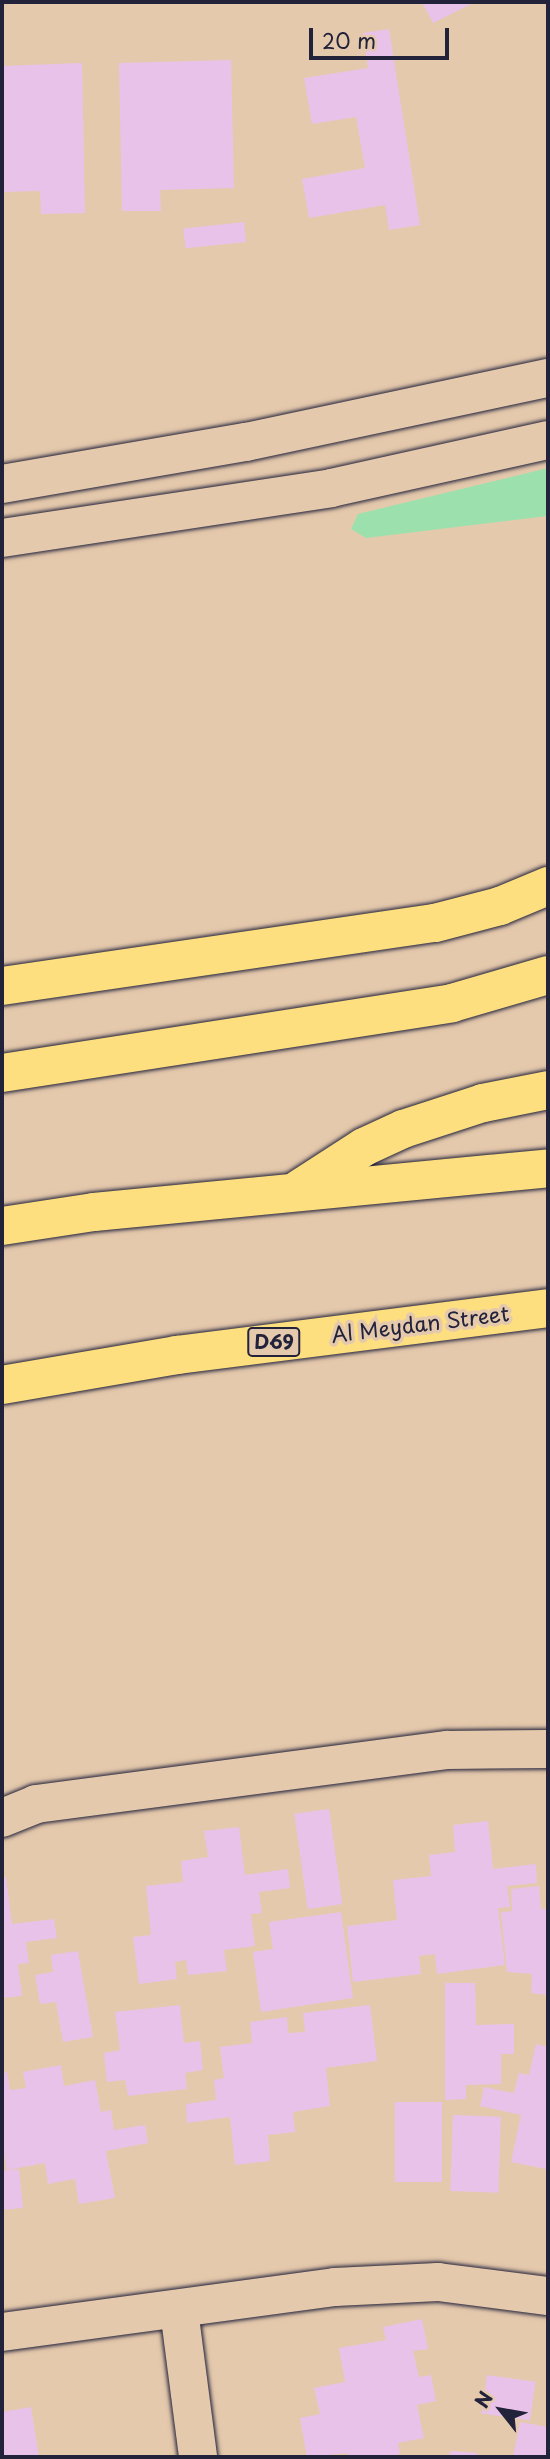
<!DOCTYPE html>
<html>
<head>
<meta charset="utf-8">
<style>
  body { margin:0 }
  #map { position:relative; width:550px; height:2459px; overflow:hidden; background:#e5c9ac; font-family:"Playpen Sans",sans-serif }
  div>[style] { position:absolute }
  .green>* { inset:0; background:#9ce1ad }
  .building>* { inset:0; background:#e9c2ea; transform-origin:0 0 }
  .roads { filter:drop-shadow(0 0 2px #22223b) drop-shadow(0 0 2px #22223b) }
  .minor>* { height:38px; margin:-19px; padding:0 19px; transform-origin:19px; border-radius:19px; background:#e5c9ac }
  .major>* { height:38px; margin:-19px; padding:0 19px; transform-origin:19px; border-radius:19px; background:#fddf80 }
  span { translate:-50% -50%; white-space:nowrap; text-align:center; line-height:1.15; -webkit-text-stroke:7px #e5c9ac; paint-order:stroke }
  .shield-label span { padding:2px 5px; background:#e5c9ac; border:2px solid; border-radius:5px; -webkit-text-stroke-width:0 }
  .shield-label { font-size:19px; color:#22223b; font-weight:700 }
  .street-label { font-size:21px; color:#22223b }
  .frame { position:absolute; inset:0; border:4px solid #22223b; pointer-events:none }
  .north { position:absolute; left:466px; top:2375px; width:70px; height:70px; -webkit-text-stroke:5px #e5c9ac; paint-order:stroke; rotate:301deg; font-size:19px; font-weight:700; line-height:28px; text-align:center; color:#22223b }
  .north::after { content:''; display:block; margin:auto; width:24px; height:32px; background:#22223b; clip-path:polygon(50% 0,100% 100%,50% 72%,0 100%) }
  .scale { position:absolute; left:309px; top:28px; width:140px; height:32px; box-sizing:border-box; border:4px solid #22223b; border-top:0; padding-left:9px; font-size:21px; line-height:24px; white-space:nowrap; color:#22223b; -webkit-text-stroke:5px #e5c9ac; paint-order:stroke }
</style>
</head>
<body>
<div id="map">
  <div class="green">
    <i style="clip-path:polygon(548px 468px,548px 516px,366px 538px,351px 529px,358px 514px)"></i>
  </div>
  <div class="building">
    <i style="clip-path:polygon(422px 2px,475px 2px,433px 23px)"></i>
    <i style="clip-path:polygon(389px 29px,420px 225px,389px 230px,385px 205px,309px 218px,302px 179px,365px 168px,356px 117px,312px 124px,304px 78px,368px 68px,363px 33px)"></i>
    <i style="clip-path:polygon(231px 60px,234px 188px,160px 190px,161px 211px,122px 211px,119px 63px)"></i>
    <i style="clip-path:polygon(82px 63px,85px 213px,41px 214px,40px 191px,2px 192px,2px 66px)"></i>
    <i style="left:244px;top:222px;width:20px;height:61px;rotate:84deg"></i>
    <i style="left:329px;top:1809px;width:96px;height:35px;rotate:82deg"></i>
    <i style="clip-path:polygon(488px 1821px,493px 1869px,536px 1864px,537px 1883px,507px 1886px,510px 1907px,498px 1908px,505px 1965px,437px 1974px,435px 1954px,419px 1956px,421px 1974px,353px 1982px,347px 1926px,397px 1920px,393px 1880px,431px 1876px,429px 1855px,455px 1852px,453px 1825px)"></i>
    <i style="clip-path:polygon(239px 1827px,245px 1875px,288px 1869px,290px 1888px,259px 1892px,262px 1913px,251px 1914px,255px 1946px,224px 1950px,227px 1971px,188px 1975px,186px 1960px,175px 1962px,177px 1979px,139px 1984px,133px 1937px,151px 1935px,146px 1886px,183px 1882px,181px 1861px,208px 1857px,204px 1831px)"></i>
    <i style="clip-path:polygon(6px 1877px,12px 1924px,54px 1919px,57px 1938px,26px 1942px,29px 1963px,18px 1964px,22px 1996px,2px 1998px,2px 1878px)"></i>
    <i style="clip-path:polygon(539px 1886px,541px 1909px,548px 1909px,548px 1995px,531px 1993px,532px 1974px,507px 1972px,501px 1912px,512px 1911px,511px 1889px)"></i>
    <i style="clip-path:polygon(341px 1912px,353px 1998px,261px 2012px,253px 1952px,273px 1949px,269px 1922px)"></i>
    <i style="clip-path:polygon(78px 1951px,93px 2037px,63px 2042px,56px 2002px,40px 2004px,35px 1975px,53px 1972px,51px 1955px)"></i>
    <i style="clip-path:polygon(445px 1983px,475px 1983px,476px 2025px,514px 2024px,514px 2054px,501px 2054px,501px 2084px,466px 2085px,466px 2099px,445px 2100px)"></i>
    <i style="clip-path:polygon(180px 2005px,184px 2043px,200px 2041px,203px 2070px,185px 2073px,187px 2089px,128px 2096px,125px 2080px,107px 2082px,104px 2053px,120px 2050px,115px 2012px)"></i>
    <i style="clip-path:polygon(370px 2005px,377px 2061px,326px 2068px,330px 2106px,293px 2112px,295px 2132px,268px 2135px,270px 2161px,235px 2165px,230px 2117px,187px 2123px,186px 2104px,216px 2100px,214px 2080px,224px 2078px,220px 2047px,252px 2043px,250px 2022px,287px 2017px,288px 2033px,305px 2032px,303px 2013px)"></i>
    <i style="clip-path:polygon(536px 2044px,548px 2047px,546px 2169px,511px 2162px,521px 2115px,480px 2106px,484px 2087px,514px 2093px,519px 2073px,529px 2075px)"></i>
    <i style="clip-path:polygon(61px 2065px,64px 2086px,95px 2080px,101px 2112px,111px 2110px,114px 2130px,145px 2125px,148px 2143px,106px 2151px,115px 2198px,79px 2204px,75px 2179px,48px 2184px,45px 2163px,7px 2170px,2px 2140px,2px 2073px,7px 2072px,10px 2090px,26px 2088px,23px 2072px)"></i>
    <i style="left:395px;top:2102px;width:47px;height:80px"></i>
    <i style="left:453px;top:2115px;width:48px;height:76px;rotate:2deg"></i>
    <i style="clip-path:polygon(19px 2169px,23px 2208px,2px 2210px,2px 2171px)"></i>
    <i style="clip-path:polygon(422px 2319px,428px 2349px,413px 2351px,419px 2377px,431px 2375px,436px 2401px,417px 2405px,424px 2438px,398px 2443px,400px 2454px,382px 2457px,347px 2457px,347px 2453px,307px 2457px,300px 2418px,320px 2414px,314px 2388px,345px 2382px,339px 2348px,386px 2340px,383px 2327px)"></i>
    <i style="left:487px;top:2375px;width:49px;height:39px;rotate:8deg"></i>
    <i style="clip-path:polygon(31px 2407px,39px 2457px,2px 2457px,2px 2412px)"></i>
    <i style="clip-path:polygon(520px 2422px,548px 2427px,548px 2457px,513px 2457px)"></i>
    <i style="clip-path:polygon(450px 2451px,477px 2453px,477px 2457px,449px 2457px)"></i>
  </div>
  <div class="roads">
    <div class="minor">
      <i style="left:2px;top:484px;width:248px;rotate:-9.8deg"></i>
      <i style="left:246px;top:442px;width:309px;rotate:-12deg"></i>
      <i style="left:2px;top:538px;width:333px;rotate:-8.6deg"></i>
      <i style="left:331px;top:488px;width:222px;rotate:-12.5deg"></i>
      <i style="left:2px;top:1818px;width:37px;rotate:-22deg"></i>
      <i style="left:36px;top:1804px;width:415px;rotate:-7.5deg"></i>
      <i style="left:447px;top:1750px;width:101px;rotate:-0.6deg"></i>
      <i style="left:179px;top:2310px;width:148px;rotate:82.6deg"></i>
      <i style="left:2px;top:2332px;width:336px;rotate:-7.7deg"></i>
      <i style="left:335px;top:2287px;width:103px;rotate:-2.8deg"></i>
      <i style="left:438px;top:2282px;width:111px;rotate:7.3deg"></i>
    </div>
    <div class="major">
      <i style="left:2px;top:986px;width:438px;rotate:-8.3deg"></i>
      <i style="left:435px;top:923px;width:67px;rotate:-14.7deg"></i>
      <i style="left:500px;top:906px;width:52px;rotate:-22.6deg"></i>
      <i style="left:2px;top:1073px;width:455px;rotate:-8.8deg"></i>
      <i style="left:452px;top:1003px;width:100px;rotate:-16.3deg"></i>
      <i style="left:299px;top:1189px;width:77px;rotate:-32.9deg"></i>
      <i style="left:364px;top:1147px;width:43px;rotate:-24.8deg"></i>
      <i style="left:403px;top:1129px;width:84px;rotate:-18deg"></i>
      <i style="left:483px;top:1103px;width:66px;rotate:-11.3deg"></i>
      <i style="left:2px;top:1226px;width:93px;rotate:-8.7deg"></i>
      <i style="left:94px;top:1212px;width:456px;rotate:-5.5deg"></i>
      <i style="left:2px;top:1385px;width:178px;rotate:-9.7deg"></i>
      <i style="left:177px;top:1355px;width:374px;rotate:-7.2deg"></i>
    </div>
  </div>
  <div class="shield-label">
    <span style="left:274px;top:1342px">D69</span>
  </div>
  <div class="street-label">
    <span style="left:420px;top:1323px;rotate:-7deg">Al Meydan Street</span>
  </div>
  <div class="frame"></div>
  <div class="north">N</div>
  <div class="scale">20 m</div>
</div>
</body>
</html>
